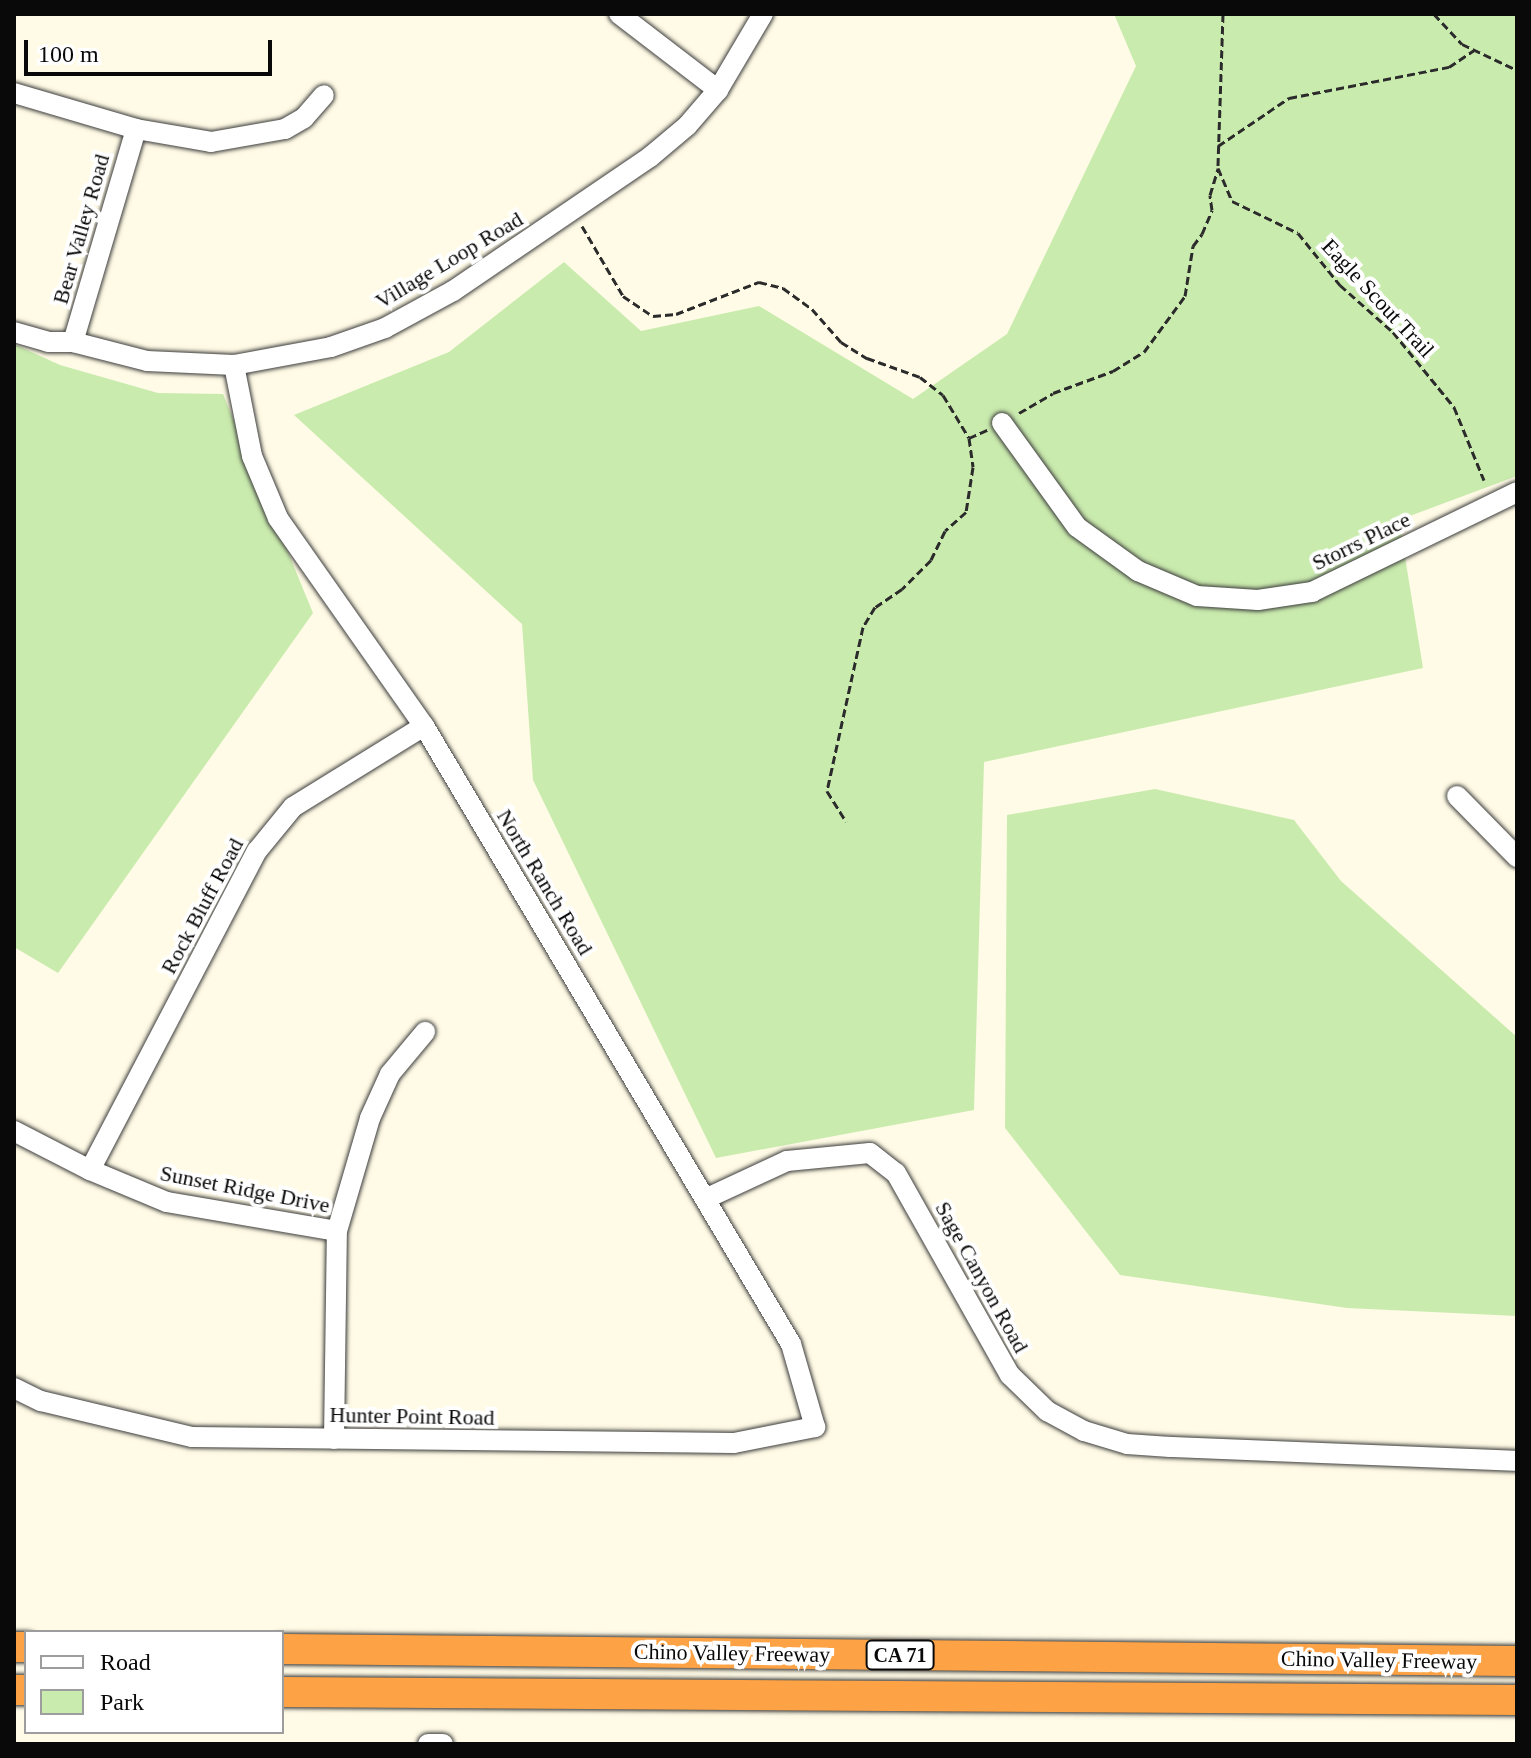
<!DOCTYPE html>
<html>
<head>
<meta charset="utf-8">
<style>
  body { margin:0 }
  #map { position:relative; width:1531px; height:1758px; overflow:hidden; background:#fffbe6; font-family:Georgia,serif }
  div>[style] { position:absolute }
  .green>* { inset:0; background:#caebae }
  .path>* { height:3px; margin-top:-1.5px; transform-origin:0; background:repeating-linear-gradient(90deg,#2b2b2b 0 8px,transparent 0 12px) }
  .roads { filter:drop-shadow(0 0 2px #3c3c3c) drop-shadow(0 0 2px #3c3c3c) }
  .minor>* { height:20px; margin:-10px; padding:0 10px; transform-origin:10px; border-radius:10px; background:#fff }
  .highway>* { height:30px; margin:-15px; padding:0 15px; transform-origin:15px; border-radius:15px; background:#fea345 }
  span { translate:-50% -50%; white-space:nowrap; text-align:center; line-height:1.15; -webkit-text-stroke:8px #fff; paint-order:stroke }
  .shield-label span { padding:2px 6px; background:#fff; border:2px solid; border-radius:6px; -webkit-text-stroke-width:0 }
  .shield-label { font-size:20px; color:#090909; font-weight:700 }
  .street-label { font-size:22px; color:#090909 }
  .frame { position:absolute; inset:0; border:16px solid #090909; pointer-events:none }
  .legend { position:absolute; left:24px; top:1630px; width:260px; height:104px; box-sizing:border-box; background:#fff; border:2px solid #9d9d9d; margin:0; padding:10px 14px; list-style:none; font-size:24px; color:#090909 }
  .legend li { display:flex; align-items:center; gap:16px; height:40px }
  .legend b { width:40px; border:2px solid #9d9d9d }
  .scale { position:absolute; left:24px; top:40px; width:248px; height:36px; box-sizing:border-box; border:4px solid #090909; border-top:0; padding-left:10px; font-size:24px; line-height:28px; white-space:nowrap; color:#090909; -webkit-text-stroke:6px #fff; paint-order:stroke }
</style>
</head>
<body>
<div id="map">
  <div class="green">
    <i style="clip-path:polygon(1114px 14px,1517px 14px,1517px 476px,1399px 520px,1423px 668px,984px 762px,974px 1110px,716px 1158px,533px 780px,522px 624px,294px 415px,449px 352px,564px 262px,641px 331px,759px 306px,913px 399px,1007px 334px,1136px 66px)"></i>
    <i style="clip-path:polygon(14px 344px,60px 365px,158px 393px,223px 394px,313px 613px,58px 973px,14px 947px)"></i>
    <i style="clip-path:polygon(1155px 789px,1294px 820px,1341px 881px,1517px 1037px,1517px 1316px,1347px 1308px,1120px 1275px,1005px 1128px,1007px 815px)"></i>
  </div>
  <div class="path">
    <i style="left:1223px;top:14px;width:154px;rotate:91.9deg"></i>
    <i style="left:1218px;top:168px;width:36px;rotate:67deg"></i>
    <i style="left:1232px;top:201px;width:73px;rotate:25.9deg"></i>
    <i style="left:1298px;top:233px;width:67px;rotate:51.1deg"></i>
    <i style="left:1340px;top:285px;width:71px;rotate:41.6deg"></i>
    <i style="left:1393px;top:332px;width:97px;rotate:50.9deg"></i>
    <i style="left:1454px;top:407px;width:79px;rotate:67.7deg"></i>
    <i style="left:1434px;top:14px;width:41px;rotate:47deg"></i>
    <i style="left:1462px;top:44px;width:61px;rotate:25.3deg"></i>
    <i style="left:1218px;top:146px;width:86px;rotate:-34.1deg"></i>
    <i style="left:1289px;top:98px;width:163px;rotate:-11deg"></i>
    <i style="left:1449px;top:67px;width:30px;rotate:-34deg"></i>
    <i style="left:582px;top:226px;width:81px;rotate:59.6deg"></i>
    <i style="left:623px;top:296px;width:36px;rotate:34deg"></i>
    <i style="left:653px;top:316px;width:23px;rotate:-5deg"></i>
    <i style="left:676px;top:314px;width:89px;rotate:-21.1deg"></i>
    <i style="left:759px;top:282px;width:25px;rotate:14deg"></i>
    <i style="left:783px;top:288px;width:36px;rotate:36deg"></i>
    <i style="left:812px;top:309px;width:44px;rotate:48.7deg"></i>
    <i style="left:841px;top:342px;width:31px;rotate:32deg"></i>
    <i style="left:867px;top:358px;width:56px;rotate:19.7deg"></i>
    <i style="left:920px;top:377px;width:29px;rotate:38deg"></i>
    <i style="left:943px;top:395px;width:50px;rotate:58.8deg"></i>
    <i style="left:969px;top:438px;width:29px;rotate:82deg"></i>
    <i style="left:973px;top:467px;width:46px;rotate:98.8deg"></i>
    <i style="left:966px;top:512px;width:28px;rotate:138deg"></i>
    <i style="left:945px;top:531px;width:32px;rotate:116deg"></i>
    <i style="left:931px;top:560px;width:41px;rotate:135deg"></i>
    <i style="left:902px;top:589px;width:32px;rotate:146deg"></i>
    <i style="left:875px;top:607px;width:23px;rotate:121deg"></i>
    <i style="left:863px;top:627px;width:168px;rotate:102.4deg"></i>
    <i style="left:827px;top:791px;width:36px;rotate:58deg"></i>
    <i style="left:1019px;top:413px;width:39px;rotate:-30deg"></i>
    <i style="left:1053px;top:393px;width:64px;rotate:-20.1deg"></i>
    <i style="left:1113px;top:371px;width:36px;rotate:-32deg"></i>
    <i style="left:1144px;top:352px;width:69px;rotate:-53.8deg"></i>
    <i style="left:1185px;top:296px;width:51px;rotate:-80.9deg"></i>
    <i style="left:1193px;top:246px;width:15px;rotate:-53deg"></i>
    <i style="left:1202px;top:234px;width:26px;rotate:-67deg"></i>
    <i style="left:1212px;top:210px;width:15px;rotate:-98deg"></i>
    <i style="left:1210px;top:195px;width:28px;rotate:-73deg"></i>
    <i style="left:969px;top:438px;width:20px;rotate:-24deg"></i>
  </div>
  <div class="roads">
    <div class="minor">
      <i style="left:619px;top:14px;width:125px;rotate:37.5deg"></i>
      <i style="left:14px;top:93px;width:127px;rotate:16.4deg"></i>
      <i style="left:136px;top:129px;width:76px;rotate:9.8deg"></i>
      <i style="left:211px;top:142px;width:75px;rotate:-10deg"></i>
      <i style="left:285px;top:129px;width:22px;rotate:-30deg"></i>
      <i style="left:304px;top:118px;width:30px;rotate:-49deg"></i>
      <i style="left:14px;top:332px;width:35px;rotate:16deg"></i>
      <i style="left:48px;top:342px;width:25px"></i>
      <i style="left:73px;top:342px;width:76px;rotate:14.4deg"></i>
      <i style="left:147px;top:361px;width:87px;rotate:2.6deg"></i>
      <i style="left:234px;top:365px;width:99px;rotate:-10.5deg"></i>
      <i style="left:331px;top:347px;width:57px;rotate:-19.4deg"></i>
      <i style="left:385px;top:328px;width:77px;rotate:-28.6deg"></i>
      <i style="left:453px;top:291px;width:238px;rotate:-34.2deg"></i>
      <i style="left:650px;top:157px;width:48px;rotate:-40deg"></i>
      <i style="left:687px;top:126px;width:48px;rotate:-49.3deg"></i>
      <i style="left:718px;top:90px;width:88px;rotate:-59.4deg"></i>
      <i style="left:73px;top:342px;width:222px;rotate:-73.5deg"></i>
      <i style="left:1002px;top:423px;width:128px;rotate:54.2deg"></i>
      <i style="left:1077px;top:527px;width:75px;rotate:35.8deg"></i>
      <i style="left:1138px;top:571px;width:64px;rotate:23deg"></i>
      <i style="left:1197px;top:596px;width:61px;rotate:3.8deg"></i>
      <i style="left:1258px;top:600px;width:55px;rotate:-8.4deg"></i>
      <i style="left:1312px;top:592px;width:228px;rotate:-26deg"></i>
      <i style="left:1457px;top:796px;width:86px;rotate:45.5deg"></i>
      <i style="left:14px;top:1131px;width:85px;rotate:27.2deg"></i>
      <i style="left:90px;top:1170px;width:83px;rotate:22.6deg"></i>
      <i style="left:167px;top:1202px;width:172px;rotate:9.7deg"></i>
      <i style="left:90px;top:1170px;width:360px;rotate:-62.4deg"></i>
      <i style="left:257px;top:851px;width:57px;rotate:-50.7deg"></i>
      <i style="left:293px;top:807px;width:154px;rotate:-31.7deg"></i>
      <i style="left:705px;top:1199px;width:90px;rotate:-24.9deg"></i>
      <i style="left:787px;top:1161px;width:83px;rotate:-5.5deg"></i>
      <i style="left:870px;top:1153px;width:33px;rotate:38deg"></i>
      <i style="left:896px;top:1173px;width:232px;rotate:60.6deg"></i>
      <i style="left:1010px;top:1375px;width:52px;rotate:44.2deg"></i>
      <i style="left:1047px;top:1411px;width:42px;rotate:28.4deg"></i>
      <i style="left:1084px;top:1431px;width:45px;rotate:16.8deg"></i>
      <i style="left:1127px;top:1444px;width:43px;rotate:4deg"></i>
      <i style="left:1170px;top:1447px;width:347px;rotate:2.3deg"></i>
      <i style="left:14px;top:1388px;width:30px;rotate:26deg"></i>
      <i style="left:41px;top:1401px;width:155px;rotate:13.4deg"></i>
      <i style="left:192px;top:1437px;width:542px;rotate:0.63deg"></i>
      <i style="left:734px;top:1443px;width:83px;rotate:-11.2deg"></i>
      <i style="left:815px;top:1427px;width:86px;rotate:-106.1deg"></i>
      <i style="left:791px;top:1344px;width:719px;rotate:-120.7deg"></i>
      <i style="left:424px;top:726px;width:254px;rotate:-125.1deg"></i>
      <i style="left:278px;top:518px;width:67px;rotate:-112.8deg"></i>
      <i style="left:252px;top:456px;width:93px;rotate:-101.2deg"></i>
      <i style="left:334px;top:1439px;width:208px;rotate:-89.2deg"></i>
      <i style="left:337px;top:1231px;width:118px;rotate:-73.7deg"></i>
      <i style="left:370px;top:1118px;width:48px;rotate:-65.6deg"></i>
      <i style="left:390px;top:1074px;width:55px;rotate:-50.2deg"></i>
      <i style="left:428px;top:1744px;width:15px"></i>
    </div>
    <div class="highway">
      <i style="left:14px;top:1647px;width:12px"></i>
      <i style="left:282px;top:1649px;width:1235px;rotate:0.56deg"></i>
      <i style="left:14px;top:1690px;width:12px"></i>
      <i style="left:282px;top:1692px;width:1235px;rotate:0.37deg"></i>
    </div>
  </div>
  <div class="shield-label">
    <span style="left:900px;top:1655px">CA 71</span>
  </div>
  <div class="street-label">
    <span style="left:81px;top:229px;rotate:-74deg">Bear Valley Road</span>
    <span style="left:449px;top:260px;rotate:-31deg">Village Loop Road</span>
    <span style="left:1378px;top:298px;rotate:47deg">Eagle Scout Trail</span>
    <span style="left:1361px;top:541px;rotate:-26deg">Storrs Place</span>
    <span style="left:545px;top:882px;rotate:59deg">North Ranch Road</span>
    <span style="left:202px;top:906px;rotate:-62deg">Rock Bluff Road</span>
    <span style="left:245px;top:1189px;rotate:11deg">Sunset Ridge Drive</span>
    <span style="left:982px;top:1277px;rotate:61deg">Sage Canyon Road</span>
    <span style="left:412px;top:1416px;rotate:1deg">Hunter Point Road</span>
    <span style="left:732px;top:1653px;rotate:1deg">Chino Valley Freeway</span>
    <span style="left:1379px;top:1660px;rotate:1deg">Chino Valley Freeway</span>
  </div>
  <div class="frame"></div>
  <ul class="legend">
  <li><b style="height:10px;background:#fff"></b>Road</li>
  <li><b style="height:22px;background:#caebae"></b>Park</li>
  </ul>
  <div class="scale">100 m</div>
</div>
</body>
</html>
